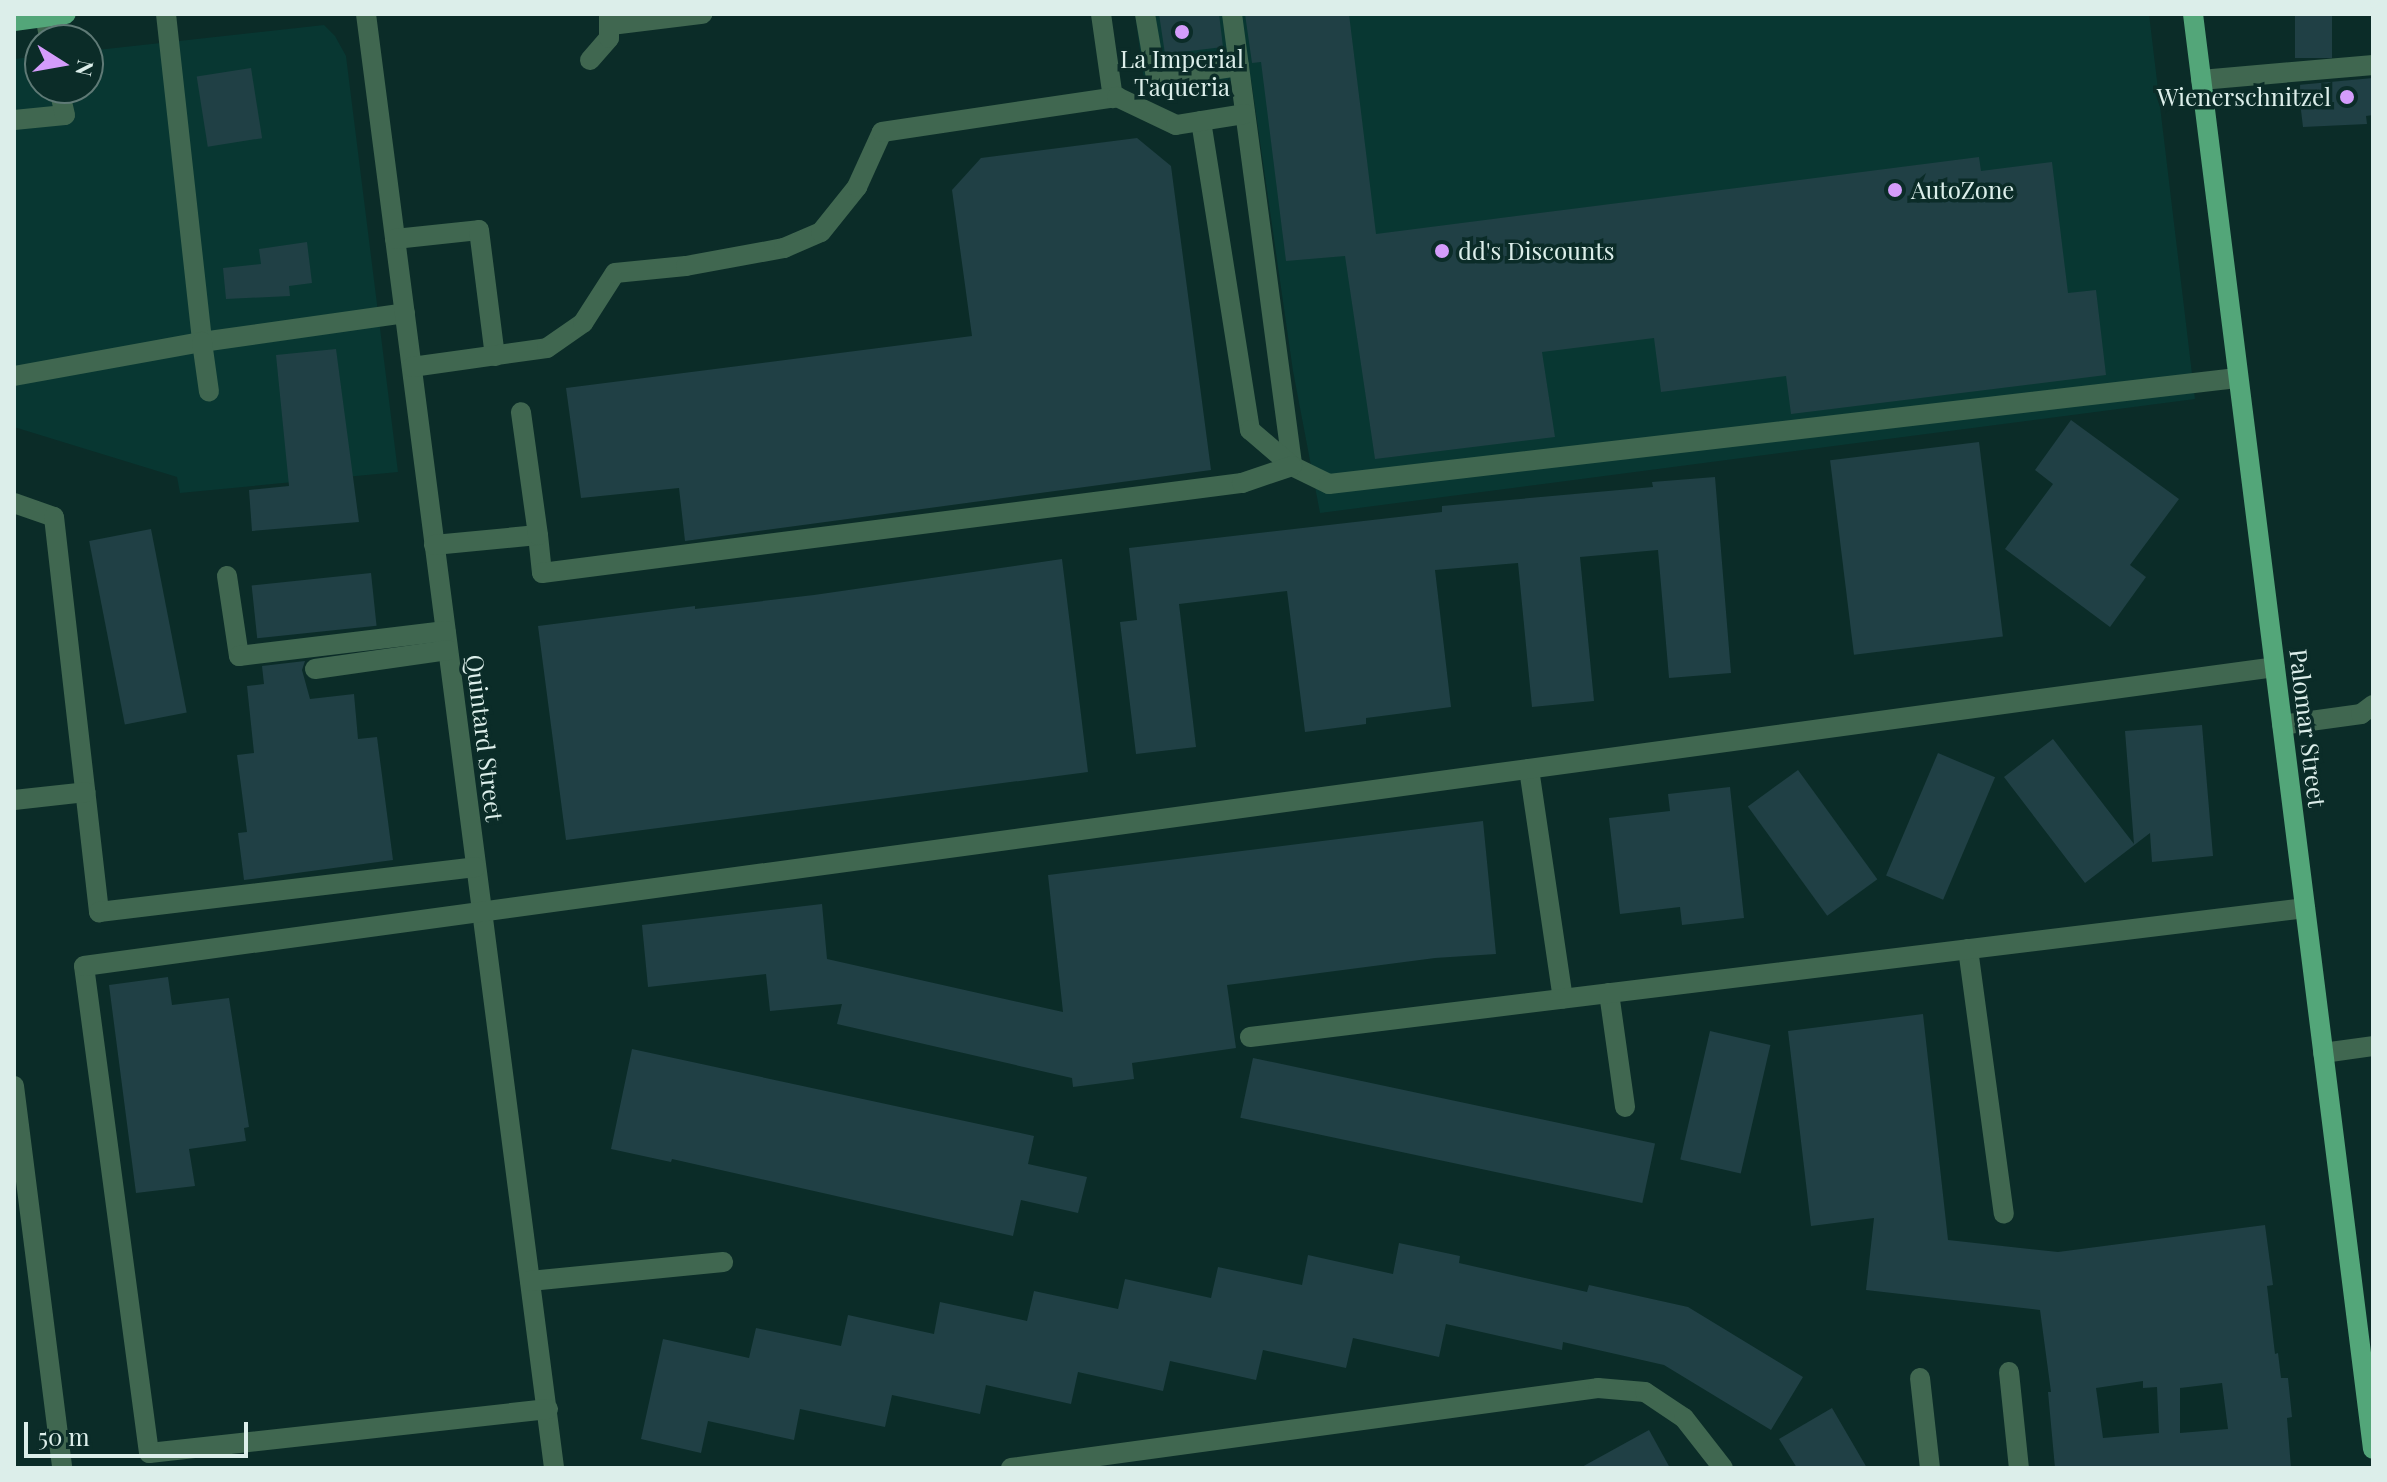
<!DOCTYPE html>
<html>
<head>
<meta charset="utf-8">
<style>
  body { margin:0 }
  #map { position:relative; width:2387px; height:1482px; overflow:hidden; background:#0b2c28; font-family:"Playfair Display",serif }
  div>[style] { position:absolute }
  .built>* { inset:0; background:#083732 }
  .building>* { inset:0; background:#204045; transform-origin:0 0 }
  .minor>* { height:20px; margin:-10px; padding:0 10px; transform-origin:10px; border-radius:10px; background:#406750 }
  .major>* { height:20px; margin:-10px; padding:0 10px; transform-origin:10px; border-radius:10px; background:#53a679 }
  .dots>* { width:22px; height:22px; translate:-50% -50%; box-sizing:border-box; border:4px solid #0b2c28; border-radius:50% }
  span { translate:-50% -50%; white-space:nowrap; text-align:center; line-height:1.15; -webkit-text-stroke:7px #0b2c28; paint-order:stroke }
  .poi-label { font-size:24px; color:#dceeea }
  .right { translate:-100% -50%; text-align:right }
  .left { translate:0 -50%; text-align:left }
  .street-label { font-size:24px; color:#dceeea }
  .frame { position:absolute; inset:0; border:16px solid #dceeea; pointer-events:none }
  .north { position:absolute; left:24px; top:24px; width:80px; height:80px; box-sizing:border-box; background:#0b2c28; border:2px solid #5f7a76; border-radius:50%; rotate:101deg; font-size:22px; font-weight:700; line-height:32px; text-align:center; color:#dceeea }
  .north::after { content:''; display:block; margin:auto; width:28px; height:36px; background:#d49cfb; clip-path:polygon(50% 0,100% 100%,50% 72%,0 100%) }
  .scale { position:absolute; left:24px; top:1422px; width:224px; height:36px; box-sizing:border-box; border:4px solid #dceeea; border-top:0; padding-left:10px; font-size:24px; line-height:28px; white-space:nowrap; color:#dceeea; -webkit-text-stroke:6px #0b2c28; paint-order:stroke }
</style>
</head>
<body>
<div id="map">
  <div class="built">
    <i style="clip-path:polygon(1135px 14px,2149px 14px,2195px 399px,1320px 513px,1293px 371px,1251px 79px,1145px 88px)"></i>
    <i style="clip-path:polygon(324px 25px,335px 36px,346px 56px,398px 472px,180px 493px,177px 477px,14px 427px,14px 59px,40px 56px,40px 88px,88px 88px,88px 51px)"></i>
  </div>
  <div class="building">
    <i style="clip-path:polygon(1159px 14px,1219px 14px,1223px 47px,1165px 54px)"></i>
    <i style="clip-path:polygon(1245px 14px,1349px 14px,1376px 234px,1979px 157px,1981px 171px,2052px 162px,2068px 293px,2096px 290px,2106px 375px,1791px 414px,1786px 376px,1661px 392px,1654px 338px,1542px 352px,1555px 437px,1375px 459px,1345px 256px,1286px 261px,1261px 62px,1252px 63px)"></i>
    <i style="left:2295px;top:14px;width:37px;height:44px"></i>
    <i style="left:251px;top:68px;width:71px;height:55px;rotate:81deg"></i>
    <i style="clip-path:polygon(2373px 78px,2373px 115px,2366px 116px,2367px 124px,2303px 127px,2298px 85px)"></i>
    <i style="clip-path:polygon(1137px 138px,1171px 166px,1211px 470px,685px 541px,679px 488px,581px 498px,566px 388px,972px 336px,952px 190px,981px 158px)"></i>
    <i style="clip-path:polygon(307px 242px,312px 283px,289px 286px,290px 296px,226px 299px,223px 268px,261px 264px,259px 249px)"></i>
    <i style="clip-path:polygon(336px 349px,359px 522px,252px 531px,249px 490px,289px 486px,276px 355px)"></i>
    <i style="clip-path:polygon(2071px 420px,2179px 499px,2130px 565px,2146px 577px,2110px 627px,2005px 549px,2053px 484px,2035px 470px)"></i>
    <i style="left:1979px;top:442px;width:196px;height:150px;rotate:83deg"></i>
    <i style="clip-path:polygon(1715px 477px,1731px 673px,1669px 678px,1658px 550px,1580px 557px,1594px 701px,1532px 707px,1518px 563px,1435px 570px,1451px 707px,1366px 718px,1366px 724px,1305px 732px,1287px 591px,1179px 604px,1196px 747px,1136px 754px,1120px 622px,1137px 620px,1129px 548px,1442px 512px,1442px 506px,1653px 487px,1652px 482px)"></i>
    <i style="left:151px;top:529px;width:187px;height:63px;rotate:79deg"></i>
    <i style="clip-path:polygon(1062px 559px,1088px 772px,566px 840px,538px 626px,695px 606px,695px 609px,814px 595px)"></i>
    <i style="left:371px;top:573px;width:53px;height:120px;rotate:84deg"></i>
    <i style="clip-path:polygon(305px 661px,302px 670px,310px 699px,354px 694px,358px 739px,377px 737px,393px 860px,244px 880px,238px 833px,247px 832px,237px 755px,254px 753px,247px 686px,264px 684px,262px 666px)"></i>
    <i style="clip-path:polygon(2202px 725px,2213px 856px,2152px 862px,2150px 833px,2085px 883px,2004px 777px,2053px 739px,2134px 844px,2125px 731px)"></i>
    <i style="left:1938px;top:753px;width:62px;height:133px;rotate:23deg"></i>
    <i style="left:1798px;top:770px;width:135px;height:62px;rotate:54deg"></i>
    <i style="clip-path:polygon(1730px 787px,1744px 918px,1682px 925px,1680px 907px,1620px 914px,1609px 818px,1670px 811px,1668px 794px)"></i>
    <i style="clip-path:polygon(1483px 821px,1496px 954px,1435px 958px,1227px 985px,1236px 1048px,1132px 1063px,1134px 1079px,1073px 1087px,1072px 1078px,837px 1024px,842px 1004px,770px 1011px,766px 974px,648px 987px,642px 925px,822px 904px,827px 959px,1063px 1012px,1048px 875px)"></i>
    <i style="clip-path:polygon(168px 977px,172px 1005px,229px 998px,249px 1127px,244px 1128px,246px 1141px,189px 1149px,195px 1186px,136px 1193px,109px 985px)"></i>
    <i style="clip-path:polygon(evenodd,1923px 1014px,1948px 1240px,2058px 1252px,2265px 1225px,2273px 1285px,2267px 1286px,2275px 1354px,2278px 1353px,2281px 1378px,2288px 1378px,2292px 1417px,2287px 1418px,2291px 1468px,2055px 1468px,2048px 1392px,2051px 1392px,2040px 1310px,1866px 1290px,1874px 1218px,1811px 1226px,1788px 1031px,1923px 1014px,2143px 1381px,2143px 1388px,2157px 1387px,2159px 1433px,2103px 1438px,2096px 1388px,2143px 1381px,1923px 1014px,2222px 1383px,2228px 1429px,2180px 1433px,2180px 1388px,2222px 1383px)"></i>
    <i style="left:1710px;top:1031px;width:62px;height:132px;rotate:13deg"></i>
    <i style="clip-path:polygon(632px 1049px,1034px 1136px,1028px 1164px,1087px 1177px,1078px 1213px,1021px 1200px,1013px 1236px,672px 1159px,671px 1162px,611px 1149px)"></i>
    <i style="left:1253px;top:1058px;width:411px;height:61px;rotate:12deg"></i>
    <i style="clip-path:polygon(1399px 1243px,1460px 1256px,1459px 1263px,1587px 1292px,1589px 1285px,1688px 1307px,1803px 1377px,1771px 1430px,1664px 1365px,1563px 1342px,1562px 1350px,1446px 1324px,1439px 1357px,1353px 1338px,1346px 1368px,1263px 1350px,1256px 1380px,1170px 1361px,1163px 1391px,1078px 1372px,1071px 1404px,986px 1385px,980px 1414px,892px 1395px,885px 1427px,800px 1409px,794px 1440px,708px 1421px,701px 1453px,641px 1439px,663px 1339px,749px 1358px,756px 1328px,841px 1346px,848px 1315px,934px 1334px,940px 1302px,1027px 1321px,1034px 1291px,1118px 1309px,1125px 1279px,1211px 1298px,1218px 1267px,1302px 1285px,1308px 1255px,1393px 1274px)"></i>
    <i style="clip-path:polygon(1832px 1408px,1867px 1468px,1797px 1468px,1779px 1439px)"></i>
    <i style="clip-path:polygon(1649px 1430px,1670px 1468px,1580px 1468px)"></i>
  </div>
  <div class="minor">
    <i style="left:166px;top:14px;width:330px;rotate:83.7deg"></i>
    <i style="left:202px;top:342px;width:205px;rotate:-8.1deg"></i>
    <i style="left:366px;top:14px;width:1466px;rotate:82.63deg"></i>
    <i style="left:1101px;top:14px;width:85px;rotate:81.9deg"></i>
    <i style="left:1145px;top:14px;width:65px;rotate:80.2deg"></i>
    <i style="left:1156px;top:78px;width:84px;rotate:-8.2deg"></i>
    <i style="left:1232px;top:14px;width:456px;rotate:82.4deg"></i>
    <i style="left:1292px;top:466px;width:41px;rotate:25.9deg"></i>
    <i style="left:1329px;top:484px;width:914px;rotate:-6.66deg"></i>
    <i style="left:45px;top:17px;width:24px;rotate:78deg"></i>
    <i style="left:611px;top:25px;width:92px;rotate:-6.9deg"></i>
    <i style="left:590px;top:60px;width:29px;rotate:-49deg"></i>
    <i style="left:609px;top:38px;width:24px;rotate:-90deg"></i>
    <i style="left:2201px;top:80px;width:173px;rotate:-5deg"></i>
    <i style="left:14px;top:120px;width:51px;rotate:-5.6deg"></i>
    <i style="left:65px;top:115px;width:28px;rotate:-103deg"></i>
    <i style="left:1201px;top:121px;width:313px;rotate:81deg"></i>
    <i style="left:1250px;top:430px;width:55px;rotate:40.6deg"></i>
    <i style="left:395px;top:239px;width:84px;rotate:-6.1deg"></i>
    <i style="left:479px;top:230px;width:127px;rotate:82.8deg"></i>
    <i style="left:412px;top:367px;width:136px;rotate:-8deg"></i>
    <i style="left:547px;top:348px;width:44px;rotate:-34.8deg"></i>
    <i style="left:583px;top:323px;width:59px;rotate:-57.4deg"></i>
    <i style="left:615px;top:273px;width:71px;rotate:-5.6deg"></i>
    <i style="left:686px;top:266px;width:100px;rotate:-10.4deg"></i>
    <i style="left:784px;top:248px;width:40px;rotate:-23.4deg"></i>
    <i style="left:821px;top:232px;width:58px;rotate:-51.3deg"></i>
    <i style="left:857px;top:187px;width:60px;rotate:-65.6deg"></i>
    <i style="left:882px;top:132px;width:238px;rotate:-8.5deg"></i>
    <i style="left:1117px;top:97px;width:65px;rotate:25.4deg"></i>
    <i style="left:1176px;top:125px;width:70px;rotate:-9.1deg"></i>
    <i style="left:14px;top:376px;width:191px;rotate:-10.3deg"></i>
    <i style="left:202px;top:342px;width:50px;rotate:82deg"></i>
    <i style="left:14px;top:503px;width:42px;rotate:19.3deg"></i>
    <i style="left:54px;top:517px;width:398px;rotate:83.5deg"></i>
    <i style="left:99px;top:912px;width:379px;rotate:-6.8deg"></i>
    <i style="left:538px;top:535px;width:38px;rotate:84deg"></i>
    <i style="left:542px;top:573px;width:706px;rotate:-7.33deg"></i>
    <i style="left:1242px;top:483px;width:53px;rotate:-18.8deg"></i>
    <i style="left:434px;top:545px;width:104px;rotate:-5.5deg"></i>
    <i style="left:538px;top:535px;width:124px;rotate:-97.9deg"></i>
    <i style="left:227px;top:576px;width:81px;rotate:81.5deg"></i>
    <i style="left:239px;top:656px;width:208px;rotate:-6.9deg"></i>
    <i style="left:315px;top:669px;width:134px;rotate:-8.1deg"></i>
    <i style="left:2282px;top:725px;width:80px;rotate:-7.9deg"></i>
    <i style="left:2361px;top:714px;width:15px;rotate:-37deg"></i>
    <i style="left:1529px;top:769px;width:232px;rotate:81.6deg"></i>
    <i style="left:14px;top:800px;width:72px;rotate:-6.3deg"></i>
    <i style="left:1968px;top:949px;width:267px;rotate:82.3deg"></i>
    <i style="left:1609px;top:993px;width:115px;rotate:82deg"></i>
    <i style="left:1250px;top:1037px;width:1063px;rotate:-6.97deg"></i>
    <i style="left:2323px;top:1053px;width:50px;rotate:-8deg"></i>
    <i style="left:14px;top:1086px;width:385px;rotate:82.8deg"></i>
    <i style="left:530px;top:1281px;width:194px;rotate:-5.6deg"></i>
    <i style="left:2009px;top:1372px;width:97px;rotate:84.1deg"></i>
    <i style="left:1920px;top:1378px;width:91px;rotate:83.7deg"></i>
    <i style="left:548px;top:1409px;width:401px;rotate:173.7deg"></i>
    <i style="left:149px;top:1453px;width:491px;rotate:-97.6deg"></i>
    <i style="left:84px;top:966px;width:2211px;rotate:-7.77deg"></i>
    <i style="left:1011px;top:1468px;width:592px;rotate:-7.76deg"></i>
    <i style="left:1598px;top:1388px;width:47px;rotate:4.9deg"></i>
    <i style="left:1645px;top:1392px;width:47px;rotate:33.7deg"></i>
    <i style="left:1684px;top:1418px;width:63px;rotate:52deg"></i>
  </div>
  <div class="major">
    <i style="left:2193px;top:14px;width:1446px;rotate:82.85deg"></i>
    <i style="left:14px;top:21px;width:52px;rotate:-7.7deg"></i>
  </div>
  <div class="dots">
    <i style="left:1182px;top:32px;background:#d49cfb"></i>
    <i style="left:2347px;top:97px;background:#d49cfb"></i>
    <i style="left:1895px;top:190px;background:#d49cfb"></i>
    <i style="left:1442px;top:251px;background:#d49cfb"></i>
  </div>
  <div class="poi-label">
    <span style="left:1182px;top:73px">La Imperial<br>Taqueria</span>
    <span class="right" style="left:2331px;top:97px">Wienerschnitzel</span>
    <span class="left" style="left:1911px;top:190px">AutoZone</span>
    <span class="left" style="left:1458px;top:251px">dd's Discounts</span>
  </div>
  <div class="street-label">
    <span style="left:2308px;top:728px;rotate:83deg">Palomar Street</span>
    <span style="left:485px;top:738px;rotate:83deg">Quintard Street</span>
  </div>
  <div class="frame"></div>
  <div class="north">N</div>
  <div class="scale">50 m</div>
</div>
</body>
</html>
